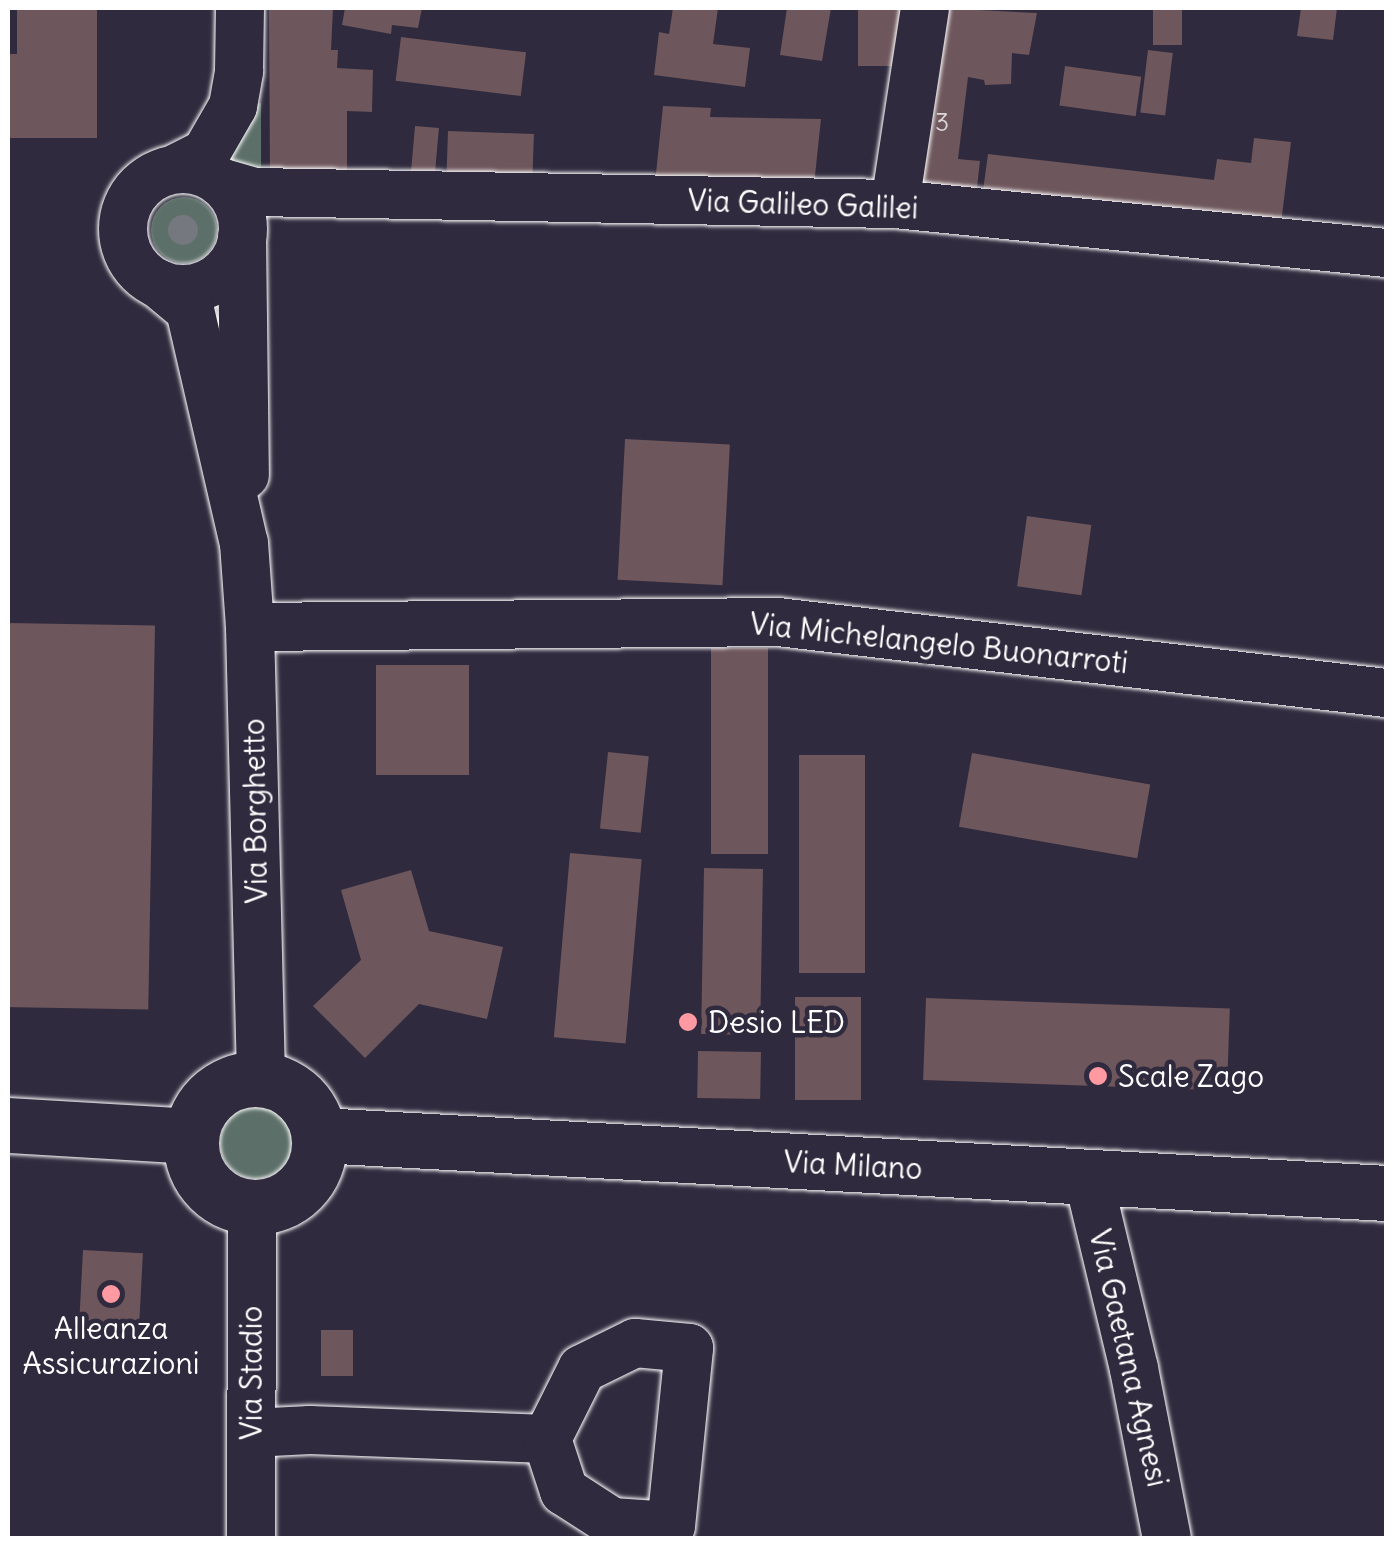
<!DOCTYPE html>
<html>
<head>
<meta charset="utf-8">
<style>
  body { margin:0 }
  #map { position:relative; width:1394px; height:1546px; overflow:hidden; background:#2f2a3d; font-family:Delius,sans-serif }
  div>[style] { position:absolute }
  .green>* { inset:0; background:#5c6f68 }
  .round { border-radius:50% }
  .building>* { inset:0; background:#6d565c; transform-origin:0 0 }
  .roads { filter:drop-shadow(0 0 2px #fff) drop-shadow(0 0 2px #fff) }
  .minor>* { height:48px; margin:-24px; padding:0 24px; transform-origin:24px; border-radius:24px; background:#2f2a3d }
  .minor>.ring { margin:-24px; padding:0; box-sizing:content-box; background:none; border:48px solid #2f2a3d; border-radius:50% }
  .major>* { height:55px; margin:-27.5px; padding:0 27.5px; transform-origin:27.5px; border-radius:27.5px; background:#2f2a3d }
  .major>.ring { margin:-27.5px; padding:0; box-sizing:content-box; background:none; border:55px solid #2f2a3d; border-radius:50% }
  .trees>* { width:30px; height:30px; margin:-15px; border-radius:50%; background:#75787e }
  .dots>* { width:28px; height:28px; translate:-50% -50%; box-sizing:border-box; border:5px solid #2f2a3d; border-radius:50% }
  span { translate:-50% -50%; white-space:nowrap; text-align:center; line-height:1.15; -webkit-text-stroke:9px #2f2a3d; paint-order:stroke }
  .number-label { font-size:25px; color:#dad5d6 }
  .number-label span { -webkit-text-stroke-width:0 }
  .street-label { font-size:30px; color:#fff }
  .poi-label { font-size:30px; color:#fff }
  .left { translate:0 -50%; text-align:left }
  .frame { position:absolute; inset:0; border:10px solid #fff; pointer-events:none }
</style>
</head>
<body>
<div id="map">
  <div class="green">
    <i style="clip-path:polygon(261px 103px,261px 171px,237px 179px,224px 152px,256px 104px)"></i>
    <i class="round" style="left:151px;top:197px;width:66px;height:66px"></i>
    <i class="round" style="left:220px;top:1107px;width:72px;height:72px"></i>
  </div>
  <div class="building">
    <i style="clip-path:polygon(17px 8px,97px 8px,97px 138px,8px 138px,8px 54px,17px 54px)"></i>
    <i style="clip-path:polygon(269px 8px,333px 8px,331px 50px,338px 50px,337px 68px,373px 70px,372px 112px,347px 111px,347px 177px,270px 176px)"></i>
    <i style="clip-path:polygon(345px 8px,422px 8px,418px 28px,392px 25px,391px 34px,342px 25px)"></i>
    <i style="clip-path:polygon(673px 8px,718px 8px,713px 44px,750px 48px,745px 87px,654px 75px,659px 32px,669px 34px)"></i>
    <i style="clip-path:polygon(787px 8px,831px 8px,822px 61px,780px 55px)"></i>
    <i style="left:858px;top:8px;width:51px;height:58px"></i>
    <i style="clip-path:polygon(940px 8px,1037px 13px,1029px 55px,1012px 53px,1011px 84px,985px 85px,984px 80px,968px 77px,958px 159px,980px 161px,976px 196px,910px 190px)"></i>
    <i style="left:1153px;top:8px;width:29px;height:37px"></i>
    <i style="clip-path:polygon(1301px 8px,1337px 8px,1333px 40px,1297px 36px)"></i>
    <i style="left:401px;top:37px;width:126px;height:44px;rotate:7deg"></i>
    <i style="left:1148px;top:50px;width:25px;height:63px;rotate:7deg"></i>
    <i style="left:1065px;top:66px;width:77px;height:40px;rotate:8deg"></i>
    <i style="clip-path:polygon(663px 106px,711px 108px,710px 117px,821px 119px,814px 185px,655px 183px)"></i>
    <i style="left:415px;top:126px;width:24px;height:51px;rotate:5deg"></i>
    <i style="left:448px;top:131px;width:86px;height:47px;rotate:2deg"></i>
    <i style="clip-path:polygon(1254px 138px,1291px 142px,1280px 232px,982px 198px,988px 154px,1214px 180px,1217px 159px,1251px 163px)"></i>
    <i style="left:625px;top:439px;width:105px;height:141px;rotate:3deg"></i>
    <i style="left:1027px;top:516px;width:65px;height:71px;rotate:8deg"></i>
    <i style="left:8px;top:623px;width:147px;height:384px;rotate:1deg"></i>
    <i style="left:711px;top:648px;width:57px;height:206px"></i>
    <i style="left:376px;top:665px;width:93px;height:110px"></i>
    <i style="left:608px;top:752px;width:41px;height:77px;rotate:6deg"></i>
    <i style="left:972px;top:753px;width:181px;height:75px;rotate:10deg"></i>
    <i style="left:799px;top:755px;width:66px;height:218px"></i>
    <i style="left:570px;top:853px;width:72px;height:185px;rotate:5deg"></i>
    <i style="left:704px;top:868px;width:59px;height:166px;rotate:1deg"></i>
    <i style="clip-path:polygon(411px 870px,429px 931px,503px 947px,487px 1019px,419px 1004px,365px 1058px,313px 1006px,361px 960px,341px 890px)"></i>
    <i style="left:795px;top:997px;width:66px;height:103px"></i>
    <i style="left:926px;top:998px;width:304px;height:82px;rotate:2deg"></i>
    <i style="left:698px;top:1051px;width:63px;height:47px;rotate:1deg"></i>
    <i style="left:83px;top:1250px;width:60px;height:85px;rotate:3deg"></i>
    <i style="left:321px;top:1330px;width:32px;height:46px"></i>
  </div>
  <div class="roads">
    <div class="minor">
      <i style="left:175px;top:169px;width:35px;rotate:-27deg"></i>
      <i style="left:206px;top:153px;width:54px;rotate:-60.1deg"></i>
      <i style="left:233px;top:106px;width:36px;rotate:-80deg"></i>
      <i style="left:239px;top:71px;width:63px;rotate:-89.1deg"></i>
      <i class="ring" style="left:123px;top:169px;width:72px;height:72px"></i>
      <i style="left:220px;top:182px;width:37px;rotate:16deg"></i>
      <i style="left:256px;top:192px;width:639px;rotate:1.08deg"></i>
      <i style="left:895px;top:204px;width:493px;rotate:5.7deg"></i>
      <i style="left:895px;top:204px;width:198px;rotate:-81.3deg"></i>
      <i style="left:242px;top:237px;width:238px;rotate:89.3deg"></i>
      <i style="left:159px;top:284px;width:40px;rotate:40deg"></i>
      <i style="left:190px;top:310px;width:239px;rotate:77deg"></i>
      <i style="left:244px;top:543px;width:84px;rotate:85.9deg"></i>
      <i style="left:250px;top:627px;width:451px;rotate:88.6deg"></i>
      <i style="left:250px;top:627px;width:528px;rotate:-0.54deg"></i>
      <i style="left:778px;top:622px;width:612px;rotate:6.66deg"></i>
      <i style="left:1088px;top:1177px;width:197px;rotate:76.5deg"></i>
      <i style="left:1134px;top:1369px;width:172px;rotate:79deg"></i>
      <i style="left:251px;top:1433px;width:59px;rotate:-2.9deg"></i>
      <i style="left:310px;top:1430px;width:237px;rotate:2.2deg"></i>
      <i style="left:547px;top:1439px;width:55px;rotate:71.9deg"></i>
      <i style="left:564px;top:1491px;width:57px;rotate:32.9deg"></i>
      <i style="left:612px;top:1522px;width:59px;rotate:3.9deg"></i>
      <i style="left:671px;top:1526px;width:179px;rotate:-84.2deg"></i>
      <i style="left:689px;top:1348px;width:54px;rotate:-174.7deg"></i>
      <i style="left:635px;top:1343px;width:59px;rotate:153.9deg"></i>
      <i style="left:582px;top:1369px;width:78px;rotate:116.6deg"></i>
      <i style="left:251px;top:1538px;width:330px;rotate:-89.8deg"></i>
    </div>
    <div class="major">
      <i class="ring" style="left:191px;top:1079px;width:73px;height:73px"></i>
      <i style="left:8px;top:1125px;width:183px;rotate:3.4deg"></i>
      <i style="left:319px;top:1135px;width:1069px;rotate:3.11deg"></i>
    </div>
  </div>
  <div class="trees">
    <i style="left:183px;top:230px"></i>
  </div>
  <div class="dots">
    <i style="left:688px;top:1022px;background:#ff9aa2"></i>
    <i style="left:1098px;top:1076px;background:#ff9aa2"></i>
    <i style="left:111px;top:1294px;background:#ff9aa2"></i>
  </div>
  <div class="number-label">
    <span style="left:942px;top:122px">3</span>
  </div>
  <div class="street-label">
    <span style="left:803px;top:204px;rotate:2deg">Via Galileo Galilei</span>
    <span style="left:939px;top:643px;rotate:6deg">Via Michelangelo Buonarroti</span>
    <span style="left:255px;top:811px;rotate:-91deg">Via Borghetto</span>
    <span style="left:853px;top:1165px;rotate:3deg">Via Milano</span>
    <span style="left:1129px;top:1358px;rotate:77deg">Via Gaetana Agnesi</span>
    <span style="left:251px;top:1373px;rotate:-90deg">Via Stadio</span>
  </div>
  <div class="poi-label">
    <span class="left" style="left:708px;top:1022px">Desio LED</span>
    <span class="left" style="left:1118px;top:1076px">Scale Zago</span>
    <span style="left:111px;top:1345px">Alleanza<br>Assicurazioni</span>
  </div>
  <div class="frame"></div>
</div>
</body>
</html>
